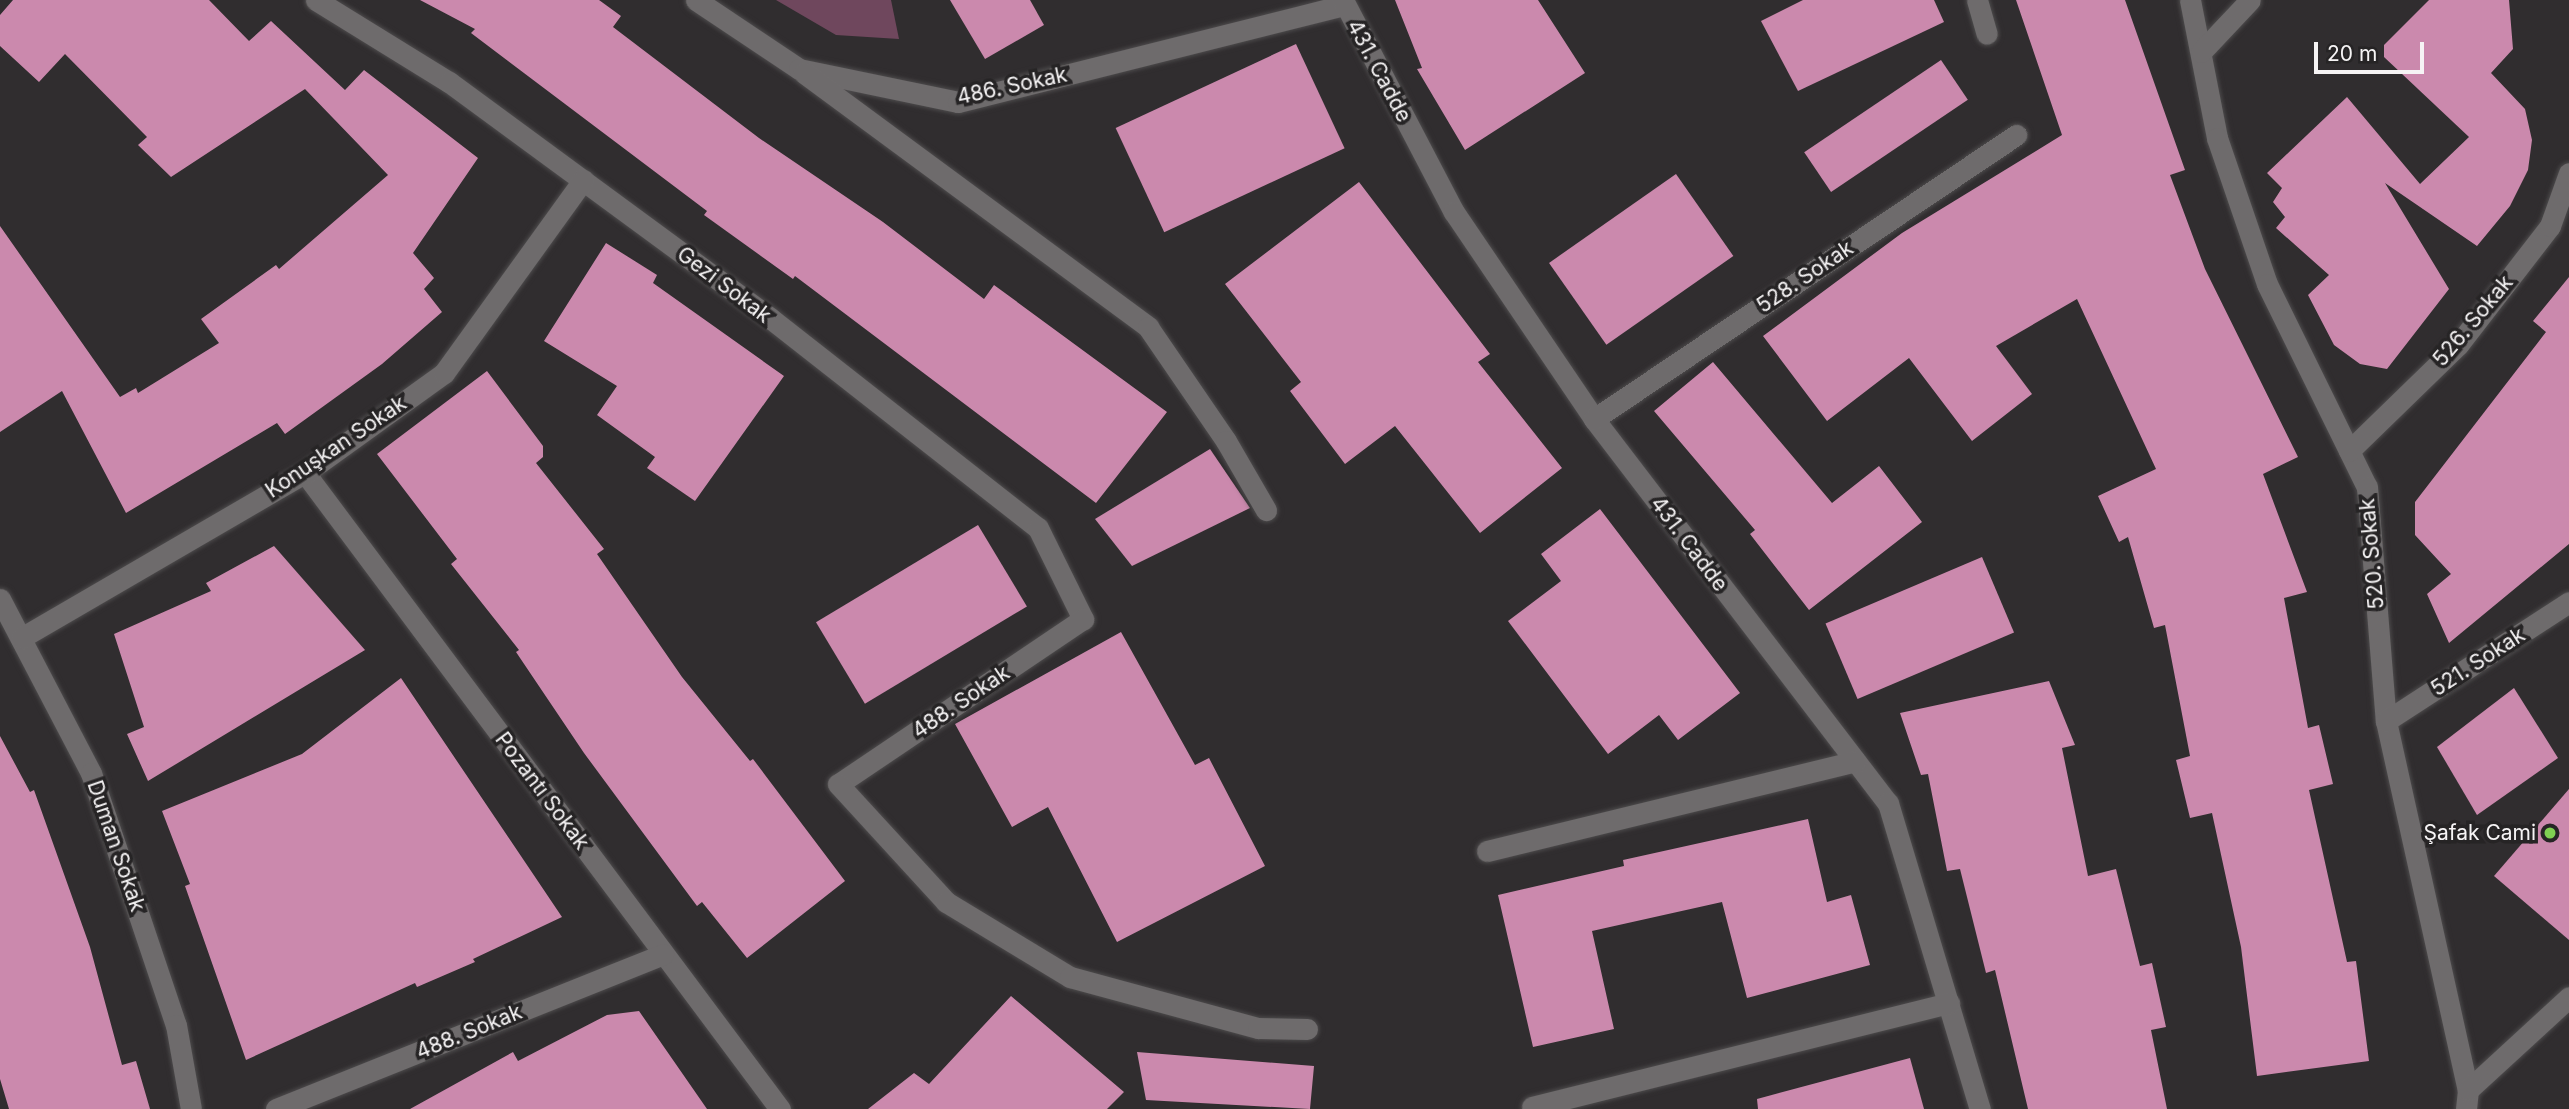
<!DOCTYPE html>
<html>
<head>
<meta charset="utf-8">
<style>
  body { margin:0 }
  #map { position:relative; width:2569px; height:1109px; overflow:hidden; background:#302d2f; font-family:Inter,sans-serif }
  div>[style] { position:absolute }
  .green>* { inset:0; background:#6f475d }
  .building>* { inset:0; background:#cb89ad; transform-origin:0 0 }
  .roads { filter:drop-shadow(0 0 2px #4d4b4c) drop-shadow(0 0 2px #4d4b4c) }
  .minor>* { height:21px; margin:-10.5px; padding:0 10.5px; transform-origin:10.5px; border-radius:10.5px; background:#6e6b6c }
  .dots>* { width:19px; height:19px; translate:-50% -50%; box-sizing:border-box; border:4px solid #262425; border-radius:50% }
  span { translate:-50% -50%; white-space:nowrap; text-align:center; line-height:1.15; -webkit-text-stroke:7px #262425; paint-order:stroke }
  .street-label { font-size:21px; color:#f6f4f5 }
  .poi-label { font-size:21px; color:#f6f4f5 }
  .right { translate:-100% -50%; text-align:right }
  .scale { position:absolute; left:2314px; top:42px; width:110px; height:32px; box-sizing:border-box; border:4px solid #f6f4f5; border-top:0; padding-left:9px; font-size:21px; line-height:24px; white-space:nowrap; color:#f6f4f5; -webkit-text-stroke:5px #262425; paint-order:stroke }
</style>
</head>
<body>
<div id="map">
  <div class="green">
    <i style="clip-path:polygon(776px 0,891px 0,899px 39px,836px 35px)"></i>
  </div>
  <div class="building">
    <i style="clip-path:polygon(13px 0,209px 0,249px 41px,271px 21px,345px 90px,364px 70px,478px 158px,413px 253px,434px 278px,424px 289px,442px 312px,382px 364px,285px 434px,277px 423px,126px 513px,62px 391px,0 432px,0 226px,120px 397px,136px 388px,138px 393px,219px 343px,201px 319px,276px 265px,279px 269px,388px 175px,305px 89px,171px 177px,138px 145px,147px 137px,65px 54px,39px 82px,0 46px,0 15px)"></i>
    <i style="clip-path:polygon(420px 0,599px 0,621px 16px,613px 27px,759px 138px,883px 222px,984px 299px,994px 285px,1167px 412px,1096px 503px,795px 276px,793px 279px,704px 215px,707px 211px,471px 33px,475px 29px)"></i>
    <i style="clip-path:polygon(950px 0,1030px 0,1044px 25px,985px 59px)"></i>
    <i style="clip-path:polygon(1395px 0,1538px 0,1585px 73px,1465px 150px,1417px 69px,1422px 68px)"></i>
    <i style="clip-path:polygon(1803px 0,1934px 0,1944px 22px,1798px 91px,1761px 21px)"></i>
    <i style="clip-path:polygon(2016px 0,2125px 0,2185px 170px,2170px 175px,2205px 269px,2298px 457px,2263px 474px,2307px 592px,2284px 598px,2308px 728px,2319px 725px,2333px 784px,2309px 790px,2347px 962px,2356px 961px,2369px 1061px,2257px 1076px,2241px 947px,2212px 813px,2190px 818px,2176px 760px,2190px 756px,2165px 625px,2154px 628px,2128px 537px,2119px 542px,2098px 496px,2156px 469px,2077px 299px,1996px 346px,2032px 394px,1972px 441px,1909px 358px,1827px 421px,1763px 336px,1902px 233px,2062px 135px)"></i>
    <i style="clip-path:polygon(2429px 0,2509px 0,2513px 49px,2491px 73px,2525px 109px,2532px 140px,2528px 170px,2510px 206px,2477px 246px,2385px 183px,2449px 289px,2387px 369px,2360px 364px,2334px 345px,2308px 295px,2329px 275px,2276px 228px,2285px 217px,2273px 202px,2282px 188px,2267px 173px,2347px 97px,2420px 184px,2469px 137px,2384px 57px,2384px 45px)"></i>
    <i style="left:1296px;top:44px;width:115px;height:199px;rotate:65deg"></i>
    <i style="left:1941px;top:60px;width:48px;height:165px;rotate:56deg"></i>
    <i style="left:1676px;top:174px;width:100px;height:155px;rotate:55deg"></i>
    <i style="clip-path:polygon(1359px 182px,1490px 354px,1478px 362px,1562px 468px,1480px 533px,1395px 426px,1345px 464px,1290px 391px,1301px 382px,1225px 284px)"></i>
    <i style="clip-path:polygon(606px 243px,657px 275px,653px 283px,784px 376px,695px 501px,647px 468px,655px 457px,597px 415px,617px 386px,544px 341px)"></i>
    <i style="clip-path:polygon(2569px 277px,2569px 544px,2449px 643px,2427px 594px,2451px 574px,2415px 535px,2415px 502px,2546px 332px,2533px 321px)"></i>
    <i style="clip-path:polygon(1713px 362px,1832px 503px,1879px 466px,1922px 522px,1809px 610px,1750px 534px,1755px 530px,1654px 411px)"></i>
    <i style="clip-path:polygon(487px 371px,543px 446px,543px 457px,536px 463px,604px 549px,597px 554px,682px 677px,750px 761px,753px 759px,845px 881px,747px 958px,702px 902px,697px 906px,584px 753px,516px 652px,519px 650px,451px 564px,457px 559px,377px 454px)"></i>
    <i style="clip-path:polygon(1210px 449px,1250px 508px,1132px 566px,1095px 519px)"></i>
    <i style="clip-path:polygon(1600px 509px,1740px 693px,1678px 740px,1659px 715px,1608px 754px,1508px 621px,1561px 581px,1541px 554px)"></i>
    <i style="left:978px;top:525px;width:95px;height:189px;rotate:59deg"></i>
    <i style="clip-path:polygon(274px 546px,365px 650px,148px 781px,127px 734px,144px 727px,114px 634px,211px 591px,206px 583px)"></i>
    <i style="left:1982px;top:557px;width:82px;height:170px;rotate:67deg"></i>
    <i style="clip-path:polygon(1121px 632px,1195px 765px,1209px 758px,1265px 866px,1117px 942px,1048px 807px,1012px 827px,955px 724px)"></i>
    <i style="clip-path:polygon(401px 678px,562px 917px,473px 959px,475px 962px,417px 987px,415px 983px,246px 1060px,185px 886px,190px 884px,162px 811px,302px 754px)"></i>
    <i style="clip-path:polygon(2049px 681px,2075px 745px,2062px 748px,2088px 876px,2116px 869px,2140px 966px,2152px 963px,2166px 1027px,2151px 1030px,2167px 1109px,2028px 1109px,1995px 970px,1986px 973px,1960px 869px,1947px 871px,1928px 774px,1921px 775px,1900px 713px)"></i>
    <i style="clip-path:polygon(2514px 688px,2558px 758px,2477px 815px,2437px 747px)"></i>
    <i style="clip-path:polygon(0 736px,30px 792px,34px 790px,90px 947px,122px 1065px,136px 1061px,150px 1109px,9px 1109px,0 1079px)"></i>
    <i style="clip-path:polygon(2569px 789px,2569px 940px,2494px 876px)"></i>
    <i style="clip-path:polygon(1808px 819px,1827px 902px,1851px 895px,1870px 965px,1747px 998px,1722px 902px,1592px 931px,1614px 1029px,1533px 1047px,1498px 895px,1624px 866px,1623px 860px)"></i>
    <i style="clip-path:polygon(1011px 996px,1124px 1092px,1107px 1109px,868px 1109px,914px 1073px,929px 1084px)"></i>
    <i style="clip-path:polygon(639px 1011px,707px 1109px,410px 1109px,513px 1052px,518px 1061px,607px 1015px)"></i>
    <i style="clip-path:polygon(1137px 1052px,1314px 1066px,1310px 1109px,1146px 1100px)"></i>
    <i style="clip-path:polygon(1910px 1058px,1924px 1109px,1758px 1109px,1757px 1099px)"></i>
  </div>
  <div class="roads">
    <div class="minor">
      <i style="left:316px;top:0;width:156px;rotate:31.7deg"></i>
      <i style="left:449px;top:82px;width:398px;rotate:36.3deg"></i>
      <i style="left:770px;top:318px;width:340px;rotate:38.1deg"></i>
      <i style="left:1038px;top:528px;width:102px;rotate:63.7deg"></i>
      <i style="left:1083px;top:619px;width:295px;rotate:146deg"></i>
      <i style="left:838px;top:784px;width:160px;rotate:47.5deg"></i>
      <i style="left:946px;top:902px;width:145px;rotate:31.2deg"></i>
      <i style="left:1070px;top:977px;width:195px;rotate:15.2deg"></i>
      <i style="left:1258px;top:1028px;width:49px;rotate:1.2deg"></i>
      <i style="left:696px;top:0;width:124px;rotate:33.8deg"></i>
      <i style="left:799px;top:69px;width:162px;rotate:11.7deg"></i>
      <i style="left:958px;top:102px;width:398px;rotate:-14.1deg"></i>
      <i style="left:1343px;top:0;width:239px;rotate:62.4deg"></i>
      <i style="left:1454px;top:212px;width:250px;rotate:55.9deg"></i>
      <i style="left:1594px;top:419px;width:484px;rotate:52.6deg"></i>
      <i style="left:1888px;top:803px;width:320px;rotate:73.3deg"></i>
      <i style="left:1977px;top:0;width:35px;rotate:74deg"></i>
      <i style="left:2190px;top:0;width:141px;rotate:78.9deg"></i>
      <i style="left:2217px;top:138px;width:154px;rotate:71.1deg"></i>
      <i style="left:2267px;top:284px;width:226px;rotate:63.8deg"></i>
      <i style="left:2367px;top:487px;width:235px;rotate:85.4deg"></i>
      <i style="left:2386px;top:721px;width:378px;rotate:77.5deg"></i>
      <i style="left:2201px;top:52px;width:71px;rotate:-46.7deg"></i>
      <i style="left:804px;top:73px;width:428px;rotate:36.4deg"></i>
      <i style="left:1148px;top:327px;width:138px;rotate:55.6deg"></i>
      <i style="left:1226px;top:441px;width:80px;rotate:59.9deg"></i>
      <i style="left:1594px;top:419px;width:509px;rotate:-33.94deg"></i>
      <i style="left:2349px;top:451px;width:152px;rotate:-44.2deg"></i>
      <i style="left:2458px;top:345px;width:150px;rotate:-52.3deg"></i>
      <i style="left:2550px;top:226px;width:56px;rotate:-70.3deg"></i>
      <i style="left:305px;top:473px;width:794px;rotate:53.25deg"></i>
      <i style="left:0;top:599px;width:196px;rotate:62.4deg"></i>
      <i style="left:91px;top:773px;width:266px;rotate:71.4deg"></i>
      <i style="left:176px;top:1025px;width:85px;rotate:79.9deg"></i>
      <i style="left:21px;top:638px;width:328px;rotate:-30.2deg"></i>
      <i style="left:305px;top:473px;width:171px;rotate:-35.7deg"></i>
      <i style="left:444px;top:373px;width:238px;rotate:-54.2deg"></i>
      <i style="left:2386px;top:721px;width:218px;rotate:-33deg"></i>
      <i style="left:1487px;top:851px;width:379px;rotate:-13.7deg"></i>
      <i style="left:1532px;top:1107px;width:430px;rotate:-14deg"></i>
      <i style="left:276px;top:1109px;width:417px;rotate:-21.8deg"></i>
      <i style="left:2466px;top:1109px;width:19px;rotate:-84deg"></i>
      <i style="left:2468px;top:1090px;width:137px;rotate:-42.6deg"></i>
    </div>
  </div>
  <div class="dots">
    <i style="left:2550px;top:833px;background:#7fd052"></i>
  </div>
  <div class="street-label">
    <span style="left:1379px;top:71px;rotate:62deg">431. Cadde</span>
    <span style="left:1012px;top:86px;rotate:-12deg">486. Sokak</span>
    <span style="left:1805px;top:277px;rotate:-34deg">528. Sokak</span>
    <span style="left:724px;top:285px;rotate:37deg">Gezi Sokak</span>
    <span style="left:2473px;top:321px;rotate:-50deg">526. Sokak</span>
    <span style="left:336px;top:447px;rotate:-34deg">Konuşkan Sokak</span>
    <span style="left:1689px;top:544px;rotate:53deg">431. Cadde</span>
    <span style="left:2372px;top:554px;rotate:-95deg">520. Sokak</span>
    <span style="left:2478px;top:662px;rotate:-33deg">521. Sokak</span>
    <span style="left:961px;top:702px;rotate:-34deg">488. Sokak</span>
    <span style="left:542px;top:791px;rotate:53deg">Pozantı Sokak</span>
    <span style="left:116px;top:846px;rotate:71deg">Duman Sokak</span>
    <span style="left:469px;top:1032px;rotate:-22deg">488. Sokak</span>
  </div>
  <div class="poi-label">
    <span class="right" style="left:2536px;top:833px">Şafak Cami</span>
  </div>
  <div class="scale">20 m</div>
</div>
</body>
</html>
